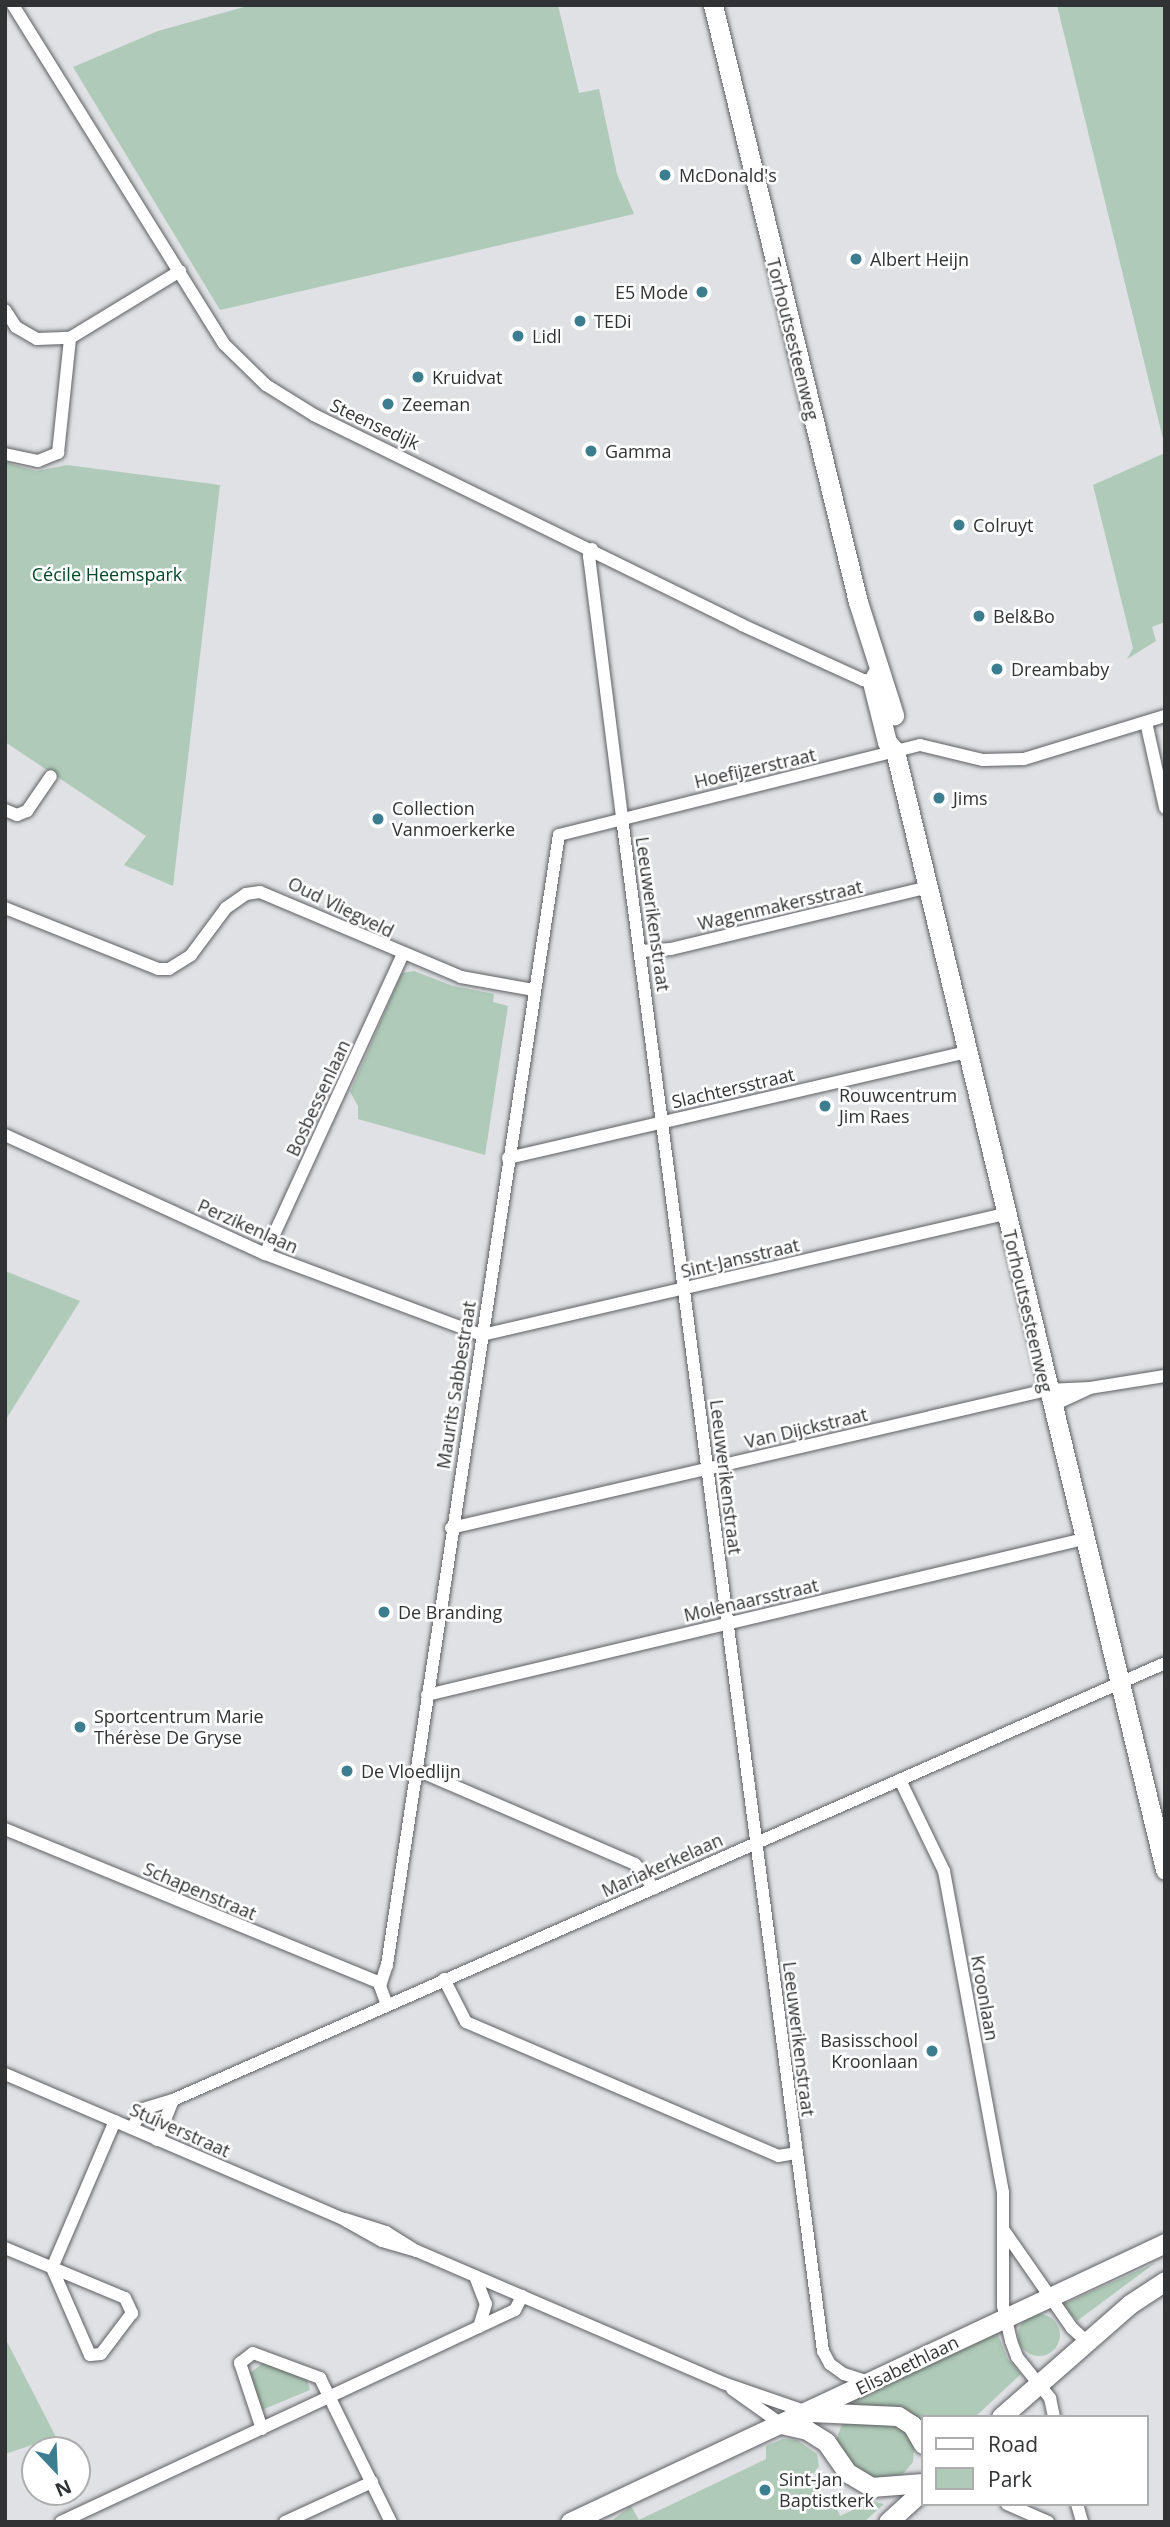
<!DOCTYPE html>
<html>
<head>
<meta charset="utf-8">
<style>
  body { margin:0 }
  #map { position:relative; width:1170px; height:2527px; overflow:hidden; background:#dfe1e4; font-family:"Open Sans",sans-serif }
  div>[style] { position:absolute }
  .green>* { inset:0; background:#afcab8 }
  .round { border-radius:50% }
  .roads { filter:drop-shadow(0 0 2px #5e5f62) drop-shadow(0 0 2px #5e5f62) }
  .minor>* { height:12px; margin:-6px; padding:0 6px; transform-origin:6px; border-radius:6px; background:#fff }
  .primary>* { height:19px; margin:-9.5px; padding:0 9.5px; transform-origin:9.5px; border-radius:9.5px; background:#fff }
  .dots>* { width:19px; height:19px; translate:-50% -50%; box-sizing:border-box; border:4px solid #fff; border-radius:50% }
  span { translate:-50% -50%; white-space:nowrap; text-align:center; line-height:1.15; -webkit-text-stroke:5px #fff; paint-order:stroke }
  .poi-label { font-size:18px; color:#313233 }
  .left { translate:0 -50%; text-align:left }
  .right { translate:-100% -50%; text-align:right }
  .street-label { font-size:18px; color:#313233 }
  .park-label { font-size:18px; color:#014626 }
  .frame { position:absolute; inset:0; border:7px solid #313233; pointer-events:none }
  .legend { position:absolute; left:921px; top:2415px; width:228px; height:91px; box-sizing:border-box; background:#fff; border:2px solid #adadad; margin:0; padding:9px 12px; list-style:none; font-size:21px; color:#313233 }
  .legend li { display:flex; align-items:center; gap:14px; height:35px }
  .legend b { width:35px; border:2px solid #adadad }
  .north { position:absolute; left:21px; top:2436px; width:70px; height:70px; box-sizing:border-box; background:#fff; border:2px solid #adadad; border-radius:50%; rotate:157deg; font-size:19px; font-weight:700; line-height:28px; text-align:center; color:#313233 }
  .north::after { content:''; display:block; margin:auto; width:24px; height:32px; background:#3c7d90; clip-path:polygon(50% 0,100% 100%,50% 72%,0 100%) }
</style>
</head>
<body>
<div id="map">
  <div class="green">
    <i style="clip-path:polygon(251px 5px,558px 5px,579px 93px,599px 89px,617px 174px,634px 214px,220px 310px,73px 67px,158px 31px)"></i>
    <i style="clip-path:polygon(1057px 5px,1165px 5px,1165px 447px)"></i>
    <i style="clip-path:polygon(1165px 453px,1165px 622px,1152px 627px,1156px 641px,1127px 659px,1133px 648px,1093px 485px)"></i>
    <i style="clip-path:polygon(5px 462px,36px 471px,67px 465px,220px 485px,173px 886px,124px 865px,146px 836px,5px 742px)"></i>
    <i style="clip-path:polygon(414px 971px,453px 986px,494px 994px,493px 1002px,508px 1006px,485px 1155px,358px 1119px,358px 1106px,350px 1092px,402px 973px)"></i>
    <i style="clip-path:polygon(5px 1271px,80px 1301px,5px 1421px)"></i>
    <i style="clip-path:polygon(1155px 2263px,1077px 2321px,1064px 2305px,1064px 2304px)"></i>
    <i class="round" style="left:1018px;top:2314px;width:42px;height:42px"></i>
    <i style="clip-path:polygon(997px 2332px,1007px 2358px,1021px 2374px,975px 2417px,923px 2417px,923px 2425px,895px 2406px,852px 2407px,853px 2399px)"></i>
    <i style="clip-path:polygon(5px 2338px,56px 2437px,5px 2454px)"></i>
    <i style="clip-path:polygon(264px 2362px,307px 2380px,310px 2390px,262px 2410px,249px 2374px)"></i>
    <i style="clip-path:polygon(869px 2420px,903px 2429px,914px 2446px,913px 2462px,902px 2475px,875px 2478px,852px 2465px,836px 2441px,842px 2424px)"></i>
    <i style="clip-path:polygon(783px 2439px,797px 2440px,817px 2454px,819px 2466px,811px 2477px,824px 2500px,835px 2503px,840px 2516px,872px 2501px,884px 2504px,864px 2522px,610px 2522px,631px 2506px,639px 2520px,766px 2459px,766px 2446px)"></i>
  </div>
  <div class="roads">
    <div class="minor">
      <i style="left:13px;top:5px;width:399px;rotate:58.1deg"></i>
      <i style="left:224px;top:344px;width:59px;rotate:44.3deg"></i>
      <i style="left:266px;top:385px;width:57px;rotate:32deg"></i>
      <i style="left:314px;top:415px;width:477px;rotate:26.1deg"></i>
      <i style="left:742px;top:625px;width:133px;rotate:24.4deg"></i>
      <i style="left:863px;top:680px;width:16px;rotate:7deg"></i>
      <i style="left:5px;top:310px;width:20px;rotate:57deg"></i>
      <i style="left:16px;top:327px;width:24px;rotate:30deg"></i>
      <i style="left:37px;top:339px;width:33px;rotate:-2deg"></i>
      <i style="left:70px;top:338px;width:129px;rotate:-31.3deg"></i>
      <i style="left:5px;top:454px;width:34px;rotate:12deg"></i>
      <i style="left:38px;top:461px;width:22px;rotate:-22deg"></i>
      <i style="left:58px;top:453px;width:116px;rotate:-84deg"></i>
      <i style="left:592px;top:549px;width:8px;rotate:113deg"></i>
      <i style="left:589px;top:556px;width:264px;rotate:82.8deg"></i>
      <i style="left:622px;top:818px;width:1546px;rotate:82.53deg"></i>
      <i style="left:823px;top:2351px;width:15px;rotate:62deg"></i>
      <i style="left:830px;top:2364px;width:17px;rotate:36deg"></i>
      <i style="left:844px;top:2374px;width:25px;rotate:18deg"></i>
      <i style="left:1146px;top:722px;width:88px;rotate:77.5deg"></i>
      <i style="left:5px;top:810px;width:13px;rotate:23deg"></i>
      <i style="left:17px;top:815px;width:11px;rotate:-22deg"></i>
      <i style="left:27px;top:811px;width:42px;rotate:-55.6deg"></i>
      <i style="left:5px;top:908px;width:165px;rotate:21.7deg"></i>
      <i style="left:158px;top:969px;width:11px"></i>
      <i style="left:169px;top:969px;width:26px;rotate:-32deg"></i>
      <i style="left:191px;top:955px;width:59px;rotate:-53.3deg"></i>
      <i style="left:226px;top:908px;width:24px;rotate:-35deg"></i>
      <i style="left:246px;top:894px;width:14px;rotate:-8deg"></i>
      <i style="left:260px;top:892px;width:218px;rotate:22.9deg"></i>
      <i style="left:461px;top:977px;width:73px;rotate:10.2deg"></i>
      <i style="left:641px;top:951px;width:30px;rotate:-4deg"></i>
      <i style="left:671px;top:949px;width:262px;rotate:-13.5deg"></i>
      <i style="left:5px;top:1135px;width:286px;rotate:24.6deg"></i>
      <i style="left:265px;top:1254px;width:232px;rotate:20.5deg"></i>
      <i style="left:482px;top:1335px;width:537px;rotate:-13.03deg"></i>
      <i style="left:508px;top:1158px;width:471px;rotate:-13deg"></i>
      <i style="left:265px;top:1254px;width:328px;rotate:-65.3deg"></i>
      <i style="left:1051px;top:1406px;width:43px;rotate:-24.8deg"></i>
      <i style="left:451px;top:1528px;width:612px;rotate:-13.04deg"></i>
      <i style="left:1047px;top:1390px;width:43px;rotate:-2.7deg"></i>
      <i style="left:1090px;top:1388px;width:76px;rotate:-9.1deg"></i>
      <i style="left:427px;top:1695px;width:675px;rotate:-13.36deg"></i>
      <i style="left:417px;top:1770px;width:237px;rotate:23.3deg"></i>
      <i style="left:635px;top:1864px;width:31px;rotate:52deg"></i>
      <i style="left:900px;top:1780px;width:101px;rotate:64.2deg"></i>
      <i style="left:944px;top:1871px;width:326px;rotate:79.6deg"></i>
      <i style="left:1003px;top:2192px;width:114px;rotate:90deg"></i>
      <i style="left:1003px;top:2306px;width:36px;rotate:77deg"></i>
      <i style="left:1011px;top:2341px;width:17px;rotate:69deg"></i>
      <i style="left:1017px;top:2357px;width:53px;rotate:51.2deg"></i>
      <i style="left:1050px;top:2398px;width:19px;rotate:78deg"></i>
      <i style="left:5px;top:1829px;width:406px;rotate:22.3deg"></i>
      <i style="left:444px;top:1979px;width:48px;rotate:62.9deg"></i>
      <i style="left:466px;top:2022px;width:340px;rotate:23.2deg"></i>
      <i style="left:778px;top:2156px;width:18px;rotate:-9deg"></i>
      <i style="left:387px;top:2005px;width:20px;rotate:-110deg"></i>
      <i style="left:380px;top:1986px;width:22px;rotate:-72deg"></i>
      <i style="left:387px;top:1965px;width:1143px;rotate:-81.35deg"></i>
      <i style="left:559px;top:835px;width:372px;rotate:-14deg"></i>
      <i style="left:920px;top:745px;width:65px;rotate:13.4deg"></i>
      <i style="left:983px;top:760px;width:41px;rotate:-1.4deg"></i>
      <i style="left:1024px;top:759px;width:147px;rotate:-17deg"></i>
      <i style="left:5px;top:2074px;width:366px;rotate:23.2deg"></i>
      <i style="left:341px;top:2218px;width:47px;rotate:29.3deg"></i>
      <i style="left:382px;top:2241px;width:36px;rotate:16deg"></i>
      <i style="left:417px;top:2251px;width:333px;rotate:23.3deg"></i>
      <i style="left:723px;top:2383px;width:89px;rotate:19deg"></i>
      <i style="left:132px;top:2128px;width:22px;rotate:-60deg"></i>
      <i style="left:143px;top:2109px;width:31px;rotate:-17deg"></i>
      <i style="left:173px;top:2100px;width:1084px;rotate:-23.77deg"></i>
      <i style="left:157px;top:2140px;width:43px;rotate:-68.2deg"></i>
      <i style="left:345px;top:2219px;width:43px;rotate:17.6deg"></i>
      <i style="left:386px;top:2232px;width:36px;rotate:32deg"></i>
      <i style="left:1005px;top:2232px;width:117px;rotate:55.1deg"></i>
      <i style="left:1072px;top:2328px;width:19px;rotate:43deg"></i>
      <i style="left:5px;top:2248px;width:130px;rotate:22.6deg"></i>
      <i style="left:125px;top:2298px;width:17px;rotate:65deg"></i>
      <i style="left:132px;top:2313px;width:51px;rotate:127.1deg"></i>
      <i style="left:101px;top:2354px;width:11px;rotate:175deg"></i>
      <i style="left:90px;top:2355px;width:95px;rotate:-113.6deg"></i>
      <i style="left:52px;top:2268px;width:160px;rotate:-66.8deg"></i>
      <i style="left:475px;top:2276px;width:30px;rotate:69deg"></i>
      <i style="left:486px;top:2304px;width:24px;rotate:107deg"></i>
      <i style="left:732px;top:2389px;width:60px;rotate:35.5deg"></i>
      <i style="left:262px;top:2429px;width:70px;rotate:-108.4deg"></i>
      <i style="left:240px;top:2363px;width:16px;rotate:-38deg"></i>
      <i style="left:253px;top:2353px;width:72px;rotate:20.5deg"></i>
      <i style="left:320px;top:2378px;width:161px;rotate:63.8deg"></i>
      <i style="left:1007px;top:2504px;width:45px;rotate:23.7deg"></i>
      <i style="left:1077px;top:2504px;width:19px;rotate:74deg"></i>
      <i style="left:61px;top:2522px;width:501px;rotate:-25.03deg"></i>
      <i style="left:515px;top:2310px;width:16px;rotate:-63deg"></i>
      <i style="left:285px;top:2522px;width:96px;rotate:-24.7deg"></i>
    </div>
    <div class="primary">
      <i style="left:713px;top:5px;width:614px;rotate:76.35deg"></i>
      <i style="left:858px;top:602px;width:119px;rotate:72.3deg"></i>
      <i style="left:878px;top:672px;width:12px;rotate:121deg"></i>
      <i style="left:872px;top:682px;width:62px;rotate:76deg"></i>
      <i style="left:887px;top:742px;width:12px;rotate:48deg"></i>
      <i style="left:895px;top:751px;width:1151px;rotate:76.43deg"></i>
      <i style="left:809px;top:2412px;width:89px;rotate:2.6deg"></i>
      <i style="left:898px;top:2416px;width:17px;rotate:33deg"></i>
      <i style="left:912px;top:2425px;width:22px;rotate:60deg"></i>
      <i style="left:1001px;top:2417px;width:171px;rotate:-41.2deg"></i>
      <i style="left:1130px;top:2304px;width:42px;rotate:-33.3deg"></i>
      <i style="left:781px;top:2424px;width:27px;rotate:13deg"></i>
      <i style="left:807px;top:2430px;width:22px;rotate:32deg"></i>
      <i style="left:826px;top:2442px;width:38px;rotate:55deg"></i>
      <i style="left:848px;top:2473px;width:27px;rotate:31deg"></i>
      <i style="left:871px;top:2487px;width:52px;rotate:-4.4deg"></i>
      <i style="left:570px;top:2522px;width:657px;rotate:-25.12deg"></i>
      <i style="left:888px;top:2522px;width:47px;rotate:-42.4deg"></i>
    </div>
  </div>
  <div class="dots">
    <i style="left:665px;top:175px;background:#3c7d90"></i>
    <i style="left:856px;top:259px;background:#3c7d90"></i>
    <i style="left:702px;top:292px;background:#3c7d90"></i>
    <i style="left:580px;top:321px;background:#3c7d90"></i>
    <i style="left:518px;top:336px;background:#3c7d90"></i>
    <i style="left:418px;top:377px;background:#3c7d90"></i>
    <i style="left:388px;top:404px;background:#3c7d90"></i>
    <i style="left:591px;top:451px;background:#3c7d90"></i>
    <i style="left:959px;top:525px;background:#3c7d90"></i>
    <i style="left:979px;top:616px;background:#3c7d90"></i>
    <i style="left:997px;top:669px;background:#3c7d90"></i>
    <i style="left:939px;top:798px;background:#3c7d90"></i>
    <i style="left:378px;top:819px;background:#3c7d90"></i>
    <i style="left:825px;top:1106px;background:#3c7d90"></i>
    <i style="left:384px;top:1612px;background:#3c7d90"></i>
    <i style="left:80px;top:1727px;background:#3c7d90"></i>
    <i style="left:347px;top:1771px;background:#3c7d90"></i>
    <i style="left:932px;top:2051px;background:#3c7d90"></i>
    <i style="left:765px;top:2490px;background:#3c7d90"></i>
  </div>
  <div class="poi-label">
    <span class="left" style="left:679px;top:175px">McDonald's</span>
    <span class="left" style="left:870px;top:259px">Albert Heijn</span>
    <span class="right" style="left:688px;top:292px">E5 Mode</span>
    <span class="left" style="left:594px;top:321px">TEDi</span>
    <span class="left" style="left:532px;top:336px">Lidl</span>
    <span class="left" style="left:432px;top:377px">Kruidvat</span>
    <span class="left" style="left:402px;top:404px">Zeeman</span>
    <span class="left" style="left:605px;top:451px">Gamma</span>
    <span class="left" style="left:973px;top:525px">Colruyt</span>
    <span class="left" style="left:993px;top:616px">Bel&amp;Bo</span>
    <span class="left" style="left:1011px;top:669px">Dreambaby</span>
    <span class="left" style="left:953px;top:798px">Jims</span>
    <span class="left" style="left:392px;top:819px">Collection<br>Vanmoerkerke</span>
    <span class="left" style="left:839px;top:1106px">Rouwcentrum<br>Jim Raes</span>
    <span class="left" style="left:398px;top:1612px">De Branding</span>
    <span class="left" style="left:94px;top:1727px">Sportcentrum Marie<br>Thérèse De Gryse</span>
    <span class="left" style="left:361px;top:1771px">De Vloedlijn</span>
    <span class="right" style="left:918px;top:2051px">Basisschool<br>Kroonlaan</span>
    <span class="left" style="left:779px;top:2490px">Sint-Jan<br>Baptistkerk</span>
  </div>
  <div class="street-label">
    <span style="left:793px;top:339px;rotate:76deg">Torhoutsesteenweg</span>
    <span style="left:375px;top:424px;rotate:25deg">Steensedijk</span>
    <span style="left:755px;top:768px;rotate:-13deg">Hoefijzerstraat</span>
    <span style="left:780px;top:905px;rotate:-13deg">Wagenmakersstraat</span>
    <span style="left:341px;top:907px;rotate:26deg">Oud Vliegveld</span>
    <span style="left:653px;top:914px;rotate:82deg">Leeuwerikenstraat</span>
    <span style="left:733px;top:1088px;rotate:-13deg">Slachtersstraat</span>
    <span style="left:318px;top:1098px;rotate:-65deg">Bosbessenlaan</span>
    <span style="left:248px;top:1226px;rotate:24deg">Perzikenlaan</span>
    <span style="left:740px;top:1258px;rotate:-13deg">Sint-Jansstraat</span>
    <span style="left:1028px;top:1311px;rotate:77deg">Torhoutsesteenweg</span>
    <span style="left:456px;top:1385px;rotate:-81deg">Maurits Sabbestraat</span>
    <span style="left:806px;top:1428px;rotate:-13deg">Van Dijckstraat</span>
    <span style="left:726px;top:1477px;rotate:83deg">Leeuwerikenstraat</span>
    <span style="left:751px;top:1600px;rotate:-13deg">Molenaarsstraat</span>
    <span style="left:662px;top:1865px;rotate:-24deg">Mariakerkelaan</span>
    <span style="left:200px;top:1891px;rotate:23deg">Schapenstraat</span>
    <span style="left:985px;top:1998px;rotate:80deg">Kroonlaan</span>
    <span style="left:799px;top:2039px;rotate:83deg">Leeuwerikenstraat</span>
    <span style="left:180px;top:2130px;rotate:24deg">Stuiverstraat</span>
    <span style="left:907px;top:2365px;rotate:-26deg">Elisabethlaan</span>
  </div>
  <div class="park-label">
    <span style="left:107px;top:574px">Cécile Heemspark</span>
  </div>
  <div class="frame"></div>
  <ul class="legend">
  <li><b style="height:9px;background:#fff"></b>Road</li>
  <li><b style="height:19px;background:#afcab8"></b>Park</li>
  </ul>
  <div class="north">N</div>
</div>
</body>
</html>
